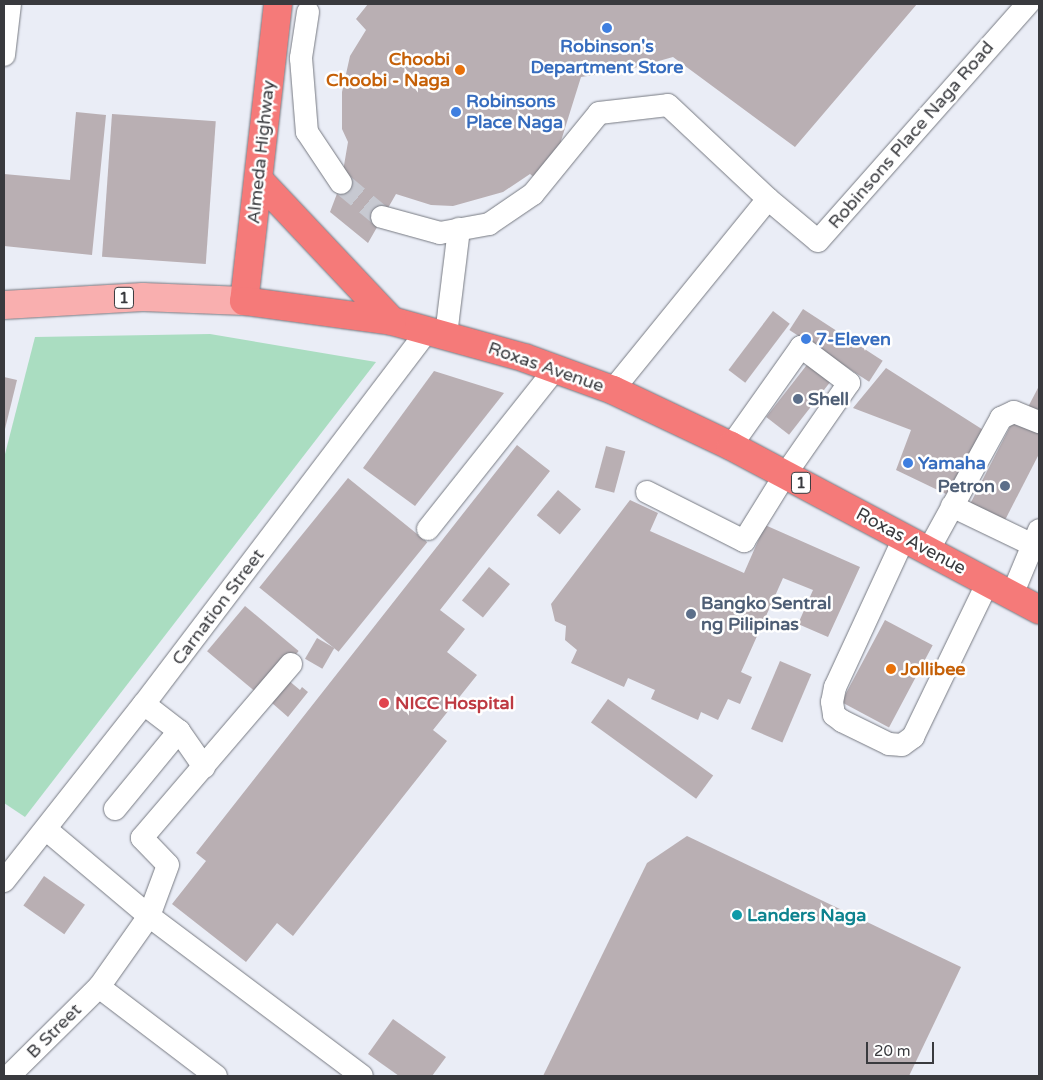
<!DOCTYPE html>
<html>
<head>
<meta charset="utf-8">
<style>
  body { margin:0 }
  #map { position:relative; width:1043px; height:1080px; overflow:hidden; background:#eaedf6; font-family:"Varela Round",sans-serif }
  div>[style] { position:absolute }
  .green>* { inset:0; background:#aaddc1 }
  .building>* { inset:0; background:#b9afb3; transform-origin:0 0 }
  .minor-tunnel>* { height:22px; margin-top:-11px; transform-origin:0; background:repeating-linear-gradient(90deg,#c7c9d1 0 22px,transparent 0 33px) }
  .roads { filter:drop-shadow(0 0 1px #777a82) drop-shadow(0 0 1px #777a82) }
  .minor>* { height:22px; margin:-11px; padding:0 11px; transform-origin:11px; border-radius:11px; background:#fff }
  .major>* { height:28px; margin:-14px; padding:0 14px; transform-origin:14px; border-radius:14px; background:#f9afaf }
  .highway>* { height:28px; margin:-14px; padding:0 14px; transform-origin:14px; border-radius:14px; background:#f57a79 }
  .dots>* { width:14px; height:14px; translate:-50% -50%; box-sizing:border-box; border:2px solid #fff; border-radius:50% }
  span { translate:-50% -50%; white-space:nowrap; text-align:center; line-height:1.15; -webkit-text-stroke:5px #fff; paint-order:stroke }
  .shield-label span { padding:1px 4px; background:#fff; border:1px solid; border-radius:4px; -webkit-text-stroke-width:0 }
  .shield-label { font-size:16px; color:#393a3e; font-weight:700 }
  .shop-label { font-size:18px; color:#366cbe; font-weight:700 }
  .left { translate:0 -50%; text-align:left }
  .food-label { font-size:18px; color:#c56008; font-weight:700 }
  .right { translate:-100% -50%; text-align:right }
  .street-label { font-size:18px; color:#393a3e }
  .service-label { font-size:18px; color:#4e5e75; font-weight:700 }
  .health-label { font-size:18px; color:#be3a42; font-weight:700 }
  .culture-label { font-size:18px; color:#0d838f; font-weight:700 }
  .frame { position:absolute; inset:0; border:5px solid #393a3e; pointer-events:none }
  .scale { position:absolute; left:866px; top:1042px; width:68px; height:22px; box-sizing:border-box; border:2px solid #393a3e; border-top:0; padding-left:6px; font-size:15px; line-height:18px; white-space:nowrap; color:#393a3e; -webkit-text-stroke:4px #fff; paint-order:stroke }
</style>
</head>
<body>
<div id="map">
  <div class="green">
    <i style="clip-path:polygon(210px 334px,376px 362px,25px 817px,4px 803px,4px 458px,35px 337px)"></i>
  </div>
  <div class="building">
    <i style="clip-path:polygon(368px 4px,917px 4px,795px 147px,673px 57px,627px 70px,581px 77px,561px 141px,567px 149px,540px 182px,530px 174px,503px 192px,453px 206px,431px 205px,396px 194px,368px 243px,330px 212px,341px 183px,348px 142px,342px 129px,342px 92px,350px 56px,366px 30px,356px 19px)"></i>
    <i style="clip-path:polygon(76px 112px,106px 115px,92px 255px,4px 246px,4px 174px,70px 180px)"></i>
    <i style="left:112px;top:114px;width:104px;height:143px;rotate:4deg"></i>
    <i style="left:803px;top:309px;width:95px;height:25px;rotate:33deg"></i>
    <i style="left:773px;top:311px;width:21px;height:74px;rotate:37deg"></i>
    <i style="left:813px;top:357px;width:29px;height:76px;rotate:38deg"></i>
    <i style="clip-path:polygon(886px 368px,988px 433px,946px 494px,896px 470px,911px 430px,853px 408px)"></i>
    <i style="clip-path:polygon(434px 371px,504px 393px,415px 506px,363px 468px)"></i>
    <i style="clip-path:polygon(4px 377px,17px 380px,4px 433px)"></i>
    <i style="clip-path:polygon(1039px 386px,1039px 415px,1027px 409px)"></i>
    <i style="clip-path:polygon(1015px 417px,1039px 429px,1039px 454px,1003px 524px,969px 506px)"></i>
    <i style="clip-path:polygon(517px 445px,550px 471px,440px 610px,465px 629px,447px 652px,477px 675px,433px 730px,447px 741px,293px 936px,277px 923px,246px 962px,172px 904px,206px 861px,196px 853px)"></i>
    <i style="left:606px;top:446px;width:20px;height:43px;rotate:15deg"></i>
    <i style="left:348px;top:478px;width:102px;height:141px;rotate:39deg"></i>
    <i style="left:558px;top:490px;width:30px;height:33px;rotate:40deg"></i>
    <i style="clip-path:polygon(630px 500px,658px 513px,650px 531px,744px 573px,765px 525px,860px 567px,828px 637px,798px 624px,813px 590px,783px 578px,741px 672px,752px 677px,740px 704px,728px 699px,718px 720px,701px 712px,698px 720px,651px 699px,655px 690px,628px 678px,624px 687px,571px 663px,577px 650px,565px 640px,566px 626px,555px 621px,551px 604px)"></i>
    <i style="left:489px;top:567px;width:27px;height:43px;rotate:39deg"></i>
    <i style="left:245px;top:606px;width:70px;height:59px;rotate:40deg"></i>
    <i style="left:885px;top:620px;width:54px;height:93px;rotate:28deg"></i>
    <i style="left:317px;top:638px;width:20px;height:24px;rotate:30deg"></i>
    <i style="left:780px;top:661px;width:34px;height:74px;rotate:23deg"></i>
    <i style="clip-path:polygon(282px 675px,300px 690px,302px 687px,308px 692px,288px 717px,264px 696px)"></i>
    <i style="left:608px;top:699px;width:130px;height:29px;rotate:36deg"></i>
    <i style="clip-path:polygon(687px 836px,961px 967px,909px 1076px,543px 1076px,647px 863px)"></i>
    <i style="left:44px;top:876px;width:50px;height:36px;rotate:35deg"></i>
    <i style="clip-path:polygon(393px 1019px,446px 1057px,432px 1076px,399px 1076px,368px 1054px)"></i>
  </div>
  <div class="minor-tunnel">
    <i style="left:341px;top:183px;width:53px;rotate:39.7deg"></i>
  </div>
  <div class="roads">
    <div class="minor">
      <i style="left:308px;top:12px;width:47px;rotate:98.7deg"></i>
      <i style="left:301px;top:58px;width:74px;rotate:85.4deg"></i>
      <i style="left:307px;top:132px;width:61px;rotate:56.3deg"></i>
      <i style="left:4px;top:55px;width:51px;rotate:-83.3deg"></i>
      <i style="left:768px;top:199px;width:65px;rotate:40deg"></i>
      <i style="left:818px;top:241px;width:317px;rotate:-48.5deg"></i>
      <i style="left:382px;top:217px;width:60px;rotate:15.4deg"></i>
      <i style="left:440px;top:233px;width:50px;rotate:-10.4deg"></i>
      <i style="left:489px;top:224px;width:53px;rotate:-34.3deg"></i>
      <i style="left:533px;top:194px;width:104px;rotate:-50.8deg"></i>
      <i style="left:599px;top:113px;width:69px;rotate:-6.6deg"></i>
      <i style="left:668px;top:105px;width:137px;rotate:43.2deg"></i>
      <i style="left:768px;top:199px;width:246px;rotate:129.1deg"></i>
      <i style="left:446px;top:335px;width:107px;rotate:-83deg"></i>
      <i style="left:647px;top:492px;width:109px;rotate:26.8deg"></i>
      <i style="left:744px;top:541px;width:78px;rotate:-58.2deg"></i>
      <i style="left:785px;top:475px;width:112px;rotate:-55.2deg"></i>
      <i style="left:849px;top:383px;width:60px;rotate:-143.1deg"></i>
      <i style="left:801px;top:347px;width:121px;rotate:125.3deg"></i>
      <i style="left:952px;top:506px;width:90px;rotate:25.7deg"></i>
      <i style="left:428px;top:529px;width:206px;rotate:-51.5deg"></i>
      <i style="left:904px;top:538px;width:164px;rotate:114.8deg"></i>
      <i style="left:835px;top:687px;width:15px;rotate:101deg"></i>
      <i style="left:832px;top:702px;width:13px;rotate:81deg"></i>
      <i style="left:834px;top:715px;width:10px;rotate:37deg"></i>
      <i style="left:842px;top:721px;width:52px;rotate:26.1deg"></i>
      <i style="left:889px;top:744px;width:13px;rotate:4deg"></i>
      <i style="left:902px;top:745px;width:14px;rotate:-36deg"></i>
      <i style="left:913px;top:737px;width:172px;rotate:-64.2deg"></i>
      <i style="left:928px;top:551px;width:152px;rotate:-61.2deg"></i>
      <i style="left:1001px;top:418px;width:14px;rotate:-25deg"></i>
      <i style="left:1014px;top:412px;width:27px;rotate:22deg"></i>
      <i style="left:1012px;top:595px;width:70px;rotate:-67.4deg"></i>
      <i style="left:291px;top:664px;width:229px;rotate:130.6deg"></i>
      <i style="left:142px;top:838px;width:37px;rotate:46deg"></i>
      <i style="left:168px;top:865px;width:54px;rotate:110.4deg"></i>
      <i style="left:149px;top:916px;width:266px;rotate:36.9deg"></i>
      <i style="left:144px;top:704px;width:44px;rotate:37.6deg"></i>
      <i style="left:179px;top:731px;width:44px;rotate:55.2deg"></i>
      <i style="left:115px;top:809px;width:101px;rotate:-50.6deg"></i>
      <i style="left:4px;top:881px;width:226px;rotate:-51.7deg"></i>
      <i style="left:144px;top:704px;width:470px;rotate:-52.8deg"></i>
      <i style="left:99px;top:987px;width:147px;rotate:37.3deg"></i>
      <i style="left:9px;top:1076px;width:127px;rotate:-44.7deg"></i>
      <i style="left:99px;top:987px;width:87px;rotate:-54.8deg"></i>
      <i style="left:149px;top:916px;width:133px;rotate:-139.9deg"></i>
    </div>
    <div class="major">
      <i style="left:4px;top:305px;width:139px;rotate:-3.3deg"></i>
      <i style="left:143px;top:297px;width:101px;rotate:2.3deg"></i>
    </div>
    <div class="highway">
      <i style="left:278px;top:4px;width:299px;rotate:96.5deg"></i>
      <i style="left:244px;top:301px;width:149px;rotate:7.7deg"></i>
      <i style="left:392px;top:321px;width:138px;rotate:15.5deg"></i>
      <i style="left:525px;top:358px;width:94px;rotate:20deg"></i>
      <i style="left:613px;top:390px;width:131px;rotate:25.4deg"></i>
      <i style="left:731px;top:446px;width:349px;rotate:28deg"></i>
      <i style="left:259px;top:180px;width:194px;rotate:46.7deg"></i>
    </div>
  </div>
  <div class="dots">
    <i style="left:607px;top:28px;background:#3f7fe0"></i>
    <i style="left:460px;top:70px;background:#e8710a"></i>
    <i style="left:456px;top:112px;background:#3f7fe0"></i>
    <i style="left:806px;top:339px;background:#3f7fe0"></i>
    <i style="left:798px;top:399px;background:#5c6f8a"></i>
    <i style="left:908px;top:463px;background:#3f7fe0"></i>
    <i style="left:1005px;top:486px;background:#5c6f8a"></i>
    <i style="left:691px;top:614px;background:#5c6f8a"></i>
    <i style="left:891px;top:669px;background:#e8710a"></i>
    <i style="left:384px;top:703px;background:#e0444e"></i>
    <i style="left:737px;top:915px;background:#0f9aa8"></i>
  </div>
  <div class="shield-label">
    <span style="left:124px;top:298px">1</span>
    <span style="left:801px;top:483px">1</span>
  </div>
  <div class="shop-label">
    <span style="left:607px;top:57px">Robinson's<br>Department Store</span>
    <span class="left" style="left:466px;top:112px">Robinsons<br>Place Naga</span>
    <span class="left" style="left:816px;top:339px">7-Eleven</span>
    <span class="left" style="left:918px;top:463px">Yamaha</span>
  </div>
  <div class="food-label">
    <span class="right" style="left:450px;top:70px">Choobi<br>Choobi - Naga</span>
    <span class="left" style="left:901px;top:669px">Jollibee</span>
  </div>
  <div class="street-label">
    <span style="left:911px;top:135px;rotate:-49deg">Robinsons Place Naga Road</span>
    <span style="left:261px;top:152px;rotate:-84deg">Almeda Highway</span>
    <span style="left:546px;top:367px;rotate:19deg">Roxas Avenue</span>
    <span style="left:911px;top:541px;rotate:28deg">Roxas Avenue</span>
    <span style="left:218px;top:607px;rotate:-53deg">Carnation Street</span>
    <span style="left:54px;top:1031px;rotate:-45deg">B Street</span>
  </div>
  <div class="service-label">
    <span class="left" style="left:808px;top:399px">Shell</span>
    <span class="right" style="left:995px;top:486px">Petron</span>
    <span class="left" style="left:701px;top:614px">Bangko Sentral<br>ng Pilipinas</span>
  </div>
  <div class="health-label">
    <span class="left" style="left:395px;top:703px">NICC Hospital</span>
  </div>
  <div class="culture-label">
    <span class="left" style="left:747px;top:915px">Landers Naga</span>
  </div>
  <div class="frame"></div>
  <div class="scale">20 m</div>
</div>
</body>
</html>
